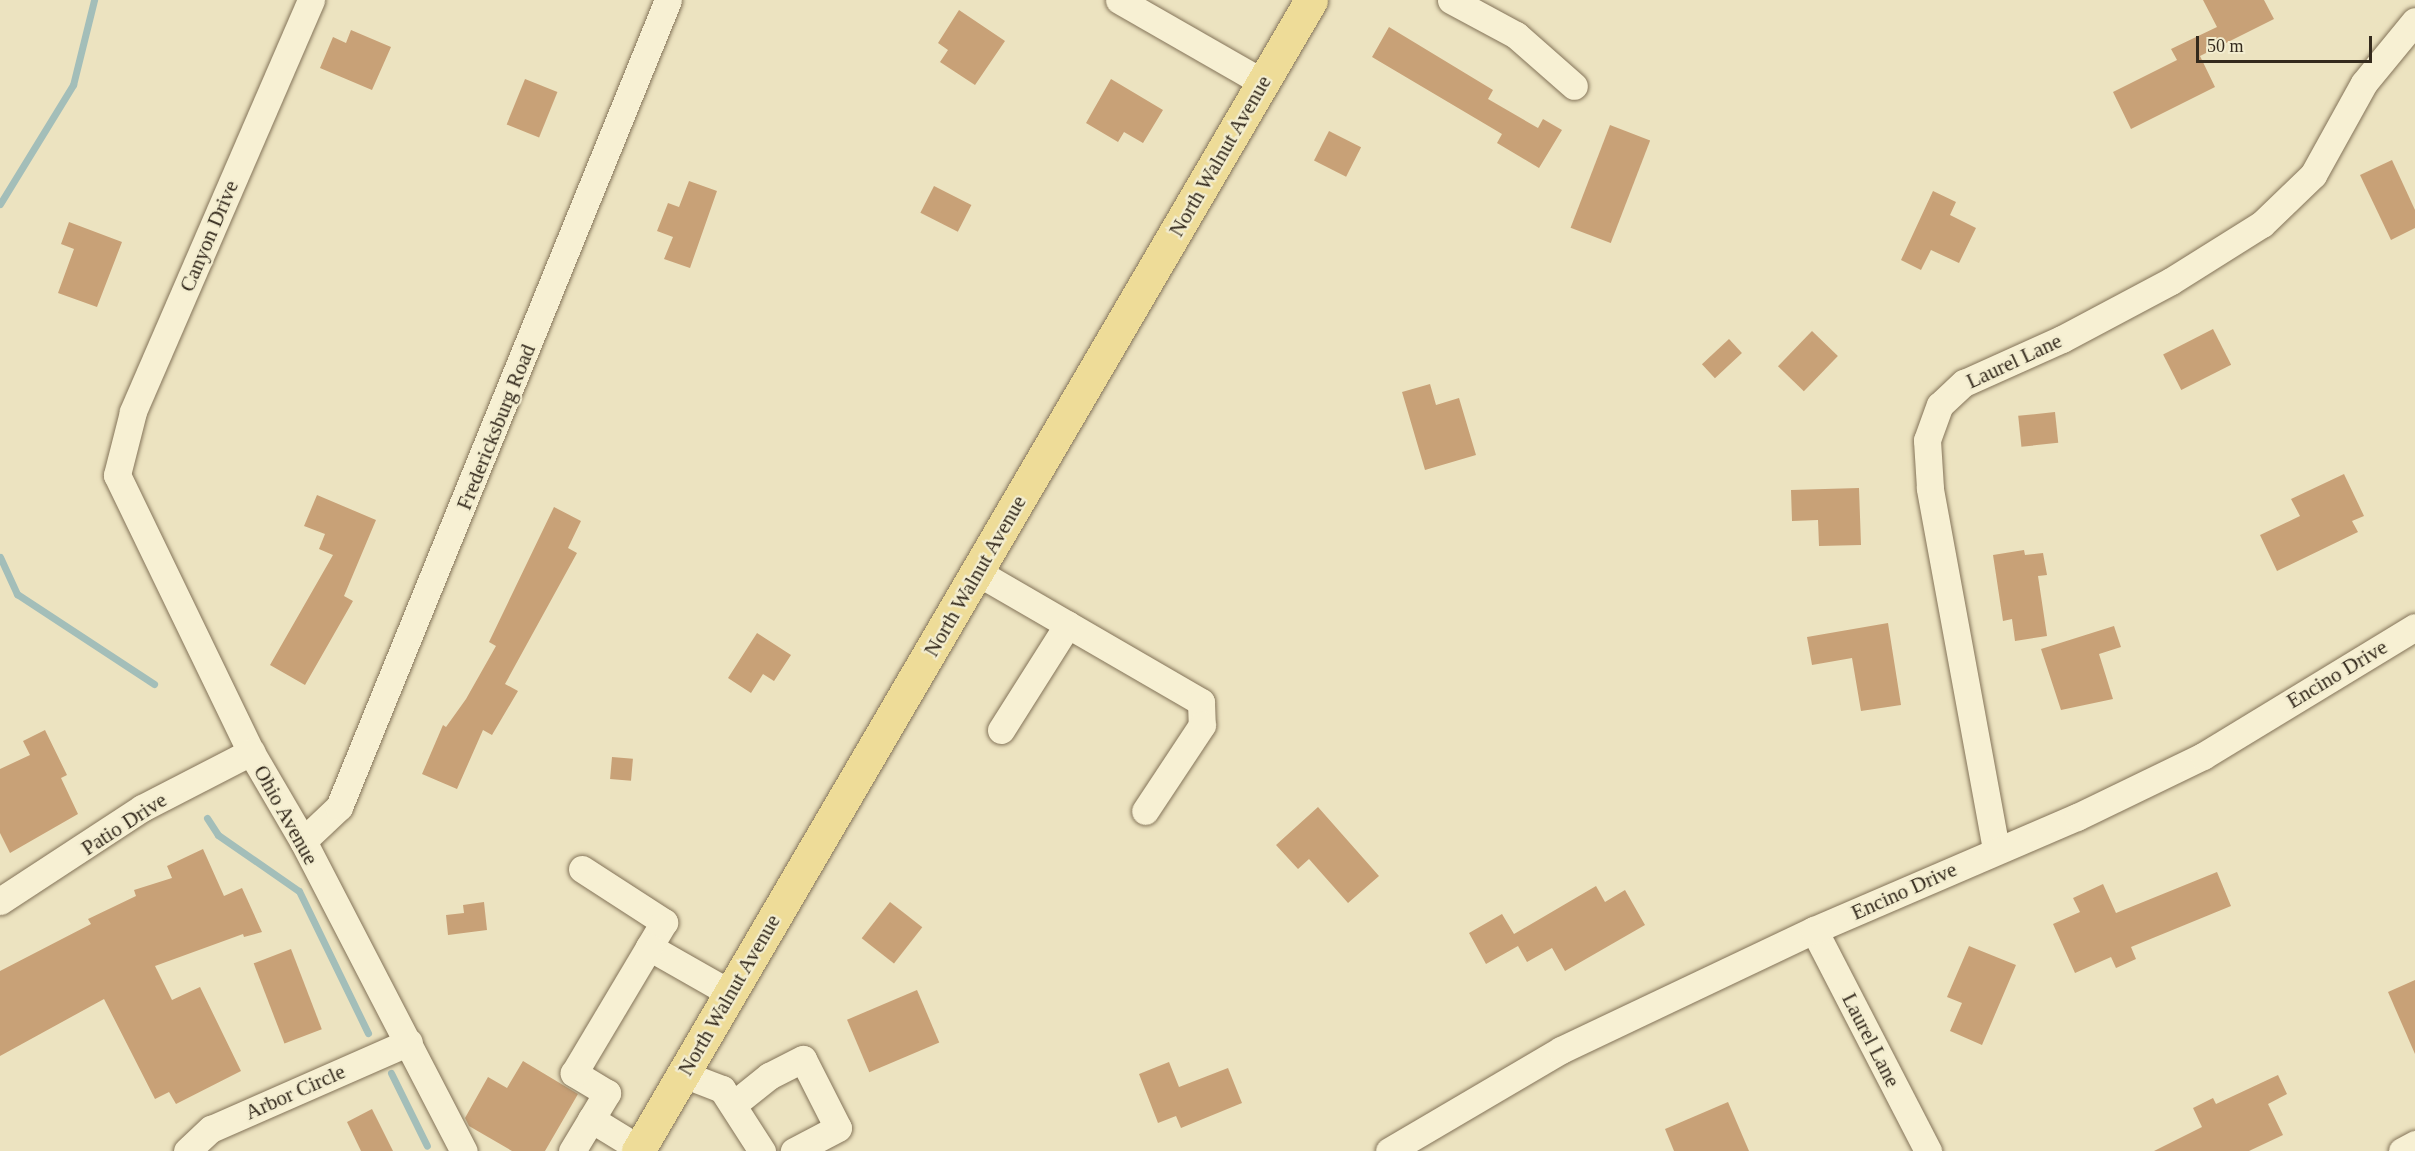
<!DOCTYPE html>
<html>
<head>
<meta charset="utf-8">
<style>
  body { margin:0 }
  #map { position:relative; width:2415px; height:1151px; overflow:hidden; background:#ece3c0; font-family:"Times New Roman",serif }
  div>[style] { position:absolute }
  .stream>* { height:7px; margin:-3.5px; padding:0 3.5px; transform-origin:3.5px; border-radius:3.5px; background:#a3beb9 }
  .building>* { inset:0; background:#c8a177; transform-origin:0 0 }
  .roads { filter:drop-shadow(0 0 2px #847459) drop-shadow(0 0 2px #847459) }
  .minor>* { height:27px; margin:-13.5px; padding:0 13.5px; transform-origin:13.5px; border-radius:13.5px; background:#f7f0d3 }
  .major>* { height:33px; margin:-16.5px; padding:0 16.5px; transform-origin:16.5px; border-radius:16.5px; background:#eedc98 }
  span { translate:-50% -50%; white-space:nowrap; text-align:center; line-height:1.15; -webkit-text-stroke:4.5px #f3edcf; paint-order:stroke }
  .street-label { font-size:21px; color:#342a1d }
  .scale { position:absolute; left:2196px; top:36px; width:176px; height:27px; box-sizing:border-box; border:3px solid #342a1d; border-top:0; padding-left:8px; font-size:18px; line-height:21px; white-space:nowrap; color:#342a1d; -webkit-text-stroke:4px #f3edcf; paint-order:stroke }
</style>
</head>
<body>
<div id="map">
  <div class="stream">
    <i style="left:0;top:204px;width:140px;rotate:-58.5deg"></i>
    <i style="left:73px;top:85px;width:88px;rotate:-76.1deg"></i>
    <i style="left:0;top:557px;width:41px;rotate:65.3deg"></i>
    <i style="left:17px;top:594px;width:164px;rotate:33.3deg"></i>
    <i style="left:207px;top:818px;width:20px;rotate:57deg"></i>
    <i style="left:218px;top:835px;width:98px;rotate:34.7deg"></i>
    <i style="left:299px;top:891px;width:158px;rotate:64.1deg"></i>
    <i style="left:391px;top:1073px;width:81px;rotate:63.7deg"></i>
  </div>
  <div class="building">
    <i style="clip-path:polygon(2203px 0,2264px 0,2274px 19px,2200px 56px,2215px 87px,2131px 129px,2113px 92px,2177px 60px,2171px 49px,2217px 27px)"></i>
    <i style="clip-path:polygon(959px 10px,1005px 41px,975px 85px,940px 62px,948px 50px,938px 43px)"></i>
    <i style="clip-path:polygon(1389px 27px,1493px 90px,1488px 99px,1538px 128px,1543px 119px,1562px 130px,1539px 168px,1497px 143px,1502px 134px,1372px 57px)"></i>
    <i style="clip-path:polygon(351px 30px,391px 47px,372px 90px,320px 68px,333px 37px,346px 43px)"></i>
    <i style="left:525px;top:79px;width:35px;height:49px;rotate:22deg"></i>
    <i style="clip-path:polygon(1111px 79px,1163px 110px,1143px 143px,1124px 132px,1118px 142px,1086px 123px)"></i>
    <i style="left:1610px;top:125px;width:43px;height:110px;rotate:21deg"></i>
    <i style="left:1329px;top:131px;width:36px;height:33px;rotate:27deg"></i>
    <i style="clip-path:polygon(2392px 160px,2415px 210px,2415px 228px,2391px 240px,2360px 175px)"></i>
    <i style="clip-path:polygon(689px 181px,717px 191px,690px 268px,664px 259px,673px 237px,657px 231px,668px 203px,679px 207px)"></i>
    <i style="left:934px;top:186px;width:42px;height:30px;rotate:27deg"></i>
    <i style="clip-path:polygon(1933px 191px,1956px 202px,1950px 215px,1976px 228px,1959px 263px,1931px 250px,1921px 270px,1901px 260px)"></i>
    <i style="clip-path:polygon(69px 222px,122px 242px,97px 307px,58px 293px,74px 249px,61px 244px)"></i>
    <i style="left:2213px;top:329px;width:40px;height:56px;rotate:63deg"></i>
    <i style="left:1812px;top:331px;width:36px;height:49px;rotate:44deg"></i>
    <i style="left:1729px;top:339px;width:19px;height:37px;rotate:47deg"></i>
    <i style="clip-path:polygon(1430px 384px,1436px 405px,1459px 398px,1476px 455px,1425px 470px,1402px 392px)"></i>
    <i style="left:2055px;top:412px;width:31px;height:37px;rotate:84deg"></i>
    <i style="clip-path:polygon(2344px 474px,2364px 516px,2352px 521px,2358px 532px,2277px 571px,2260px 535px,2300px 516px,2291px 499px)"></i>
    <i style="clip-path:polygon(1859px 488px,1861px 545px,1819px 546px,1818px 520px,1792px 521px,1791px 490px)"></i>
    <i style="clip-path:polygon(317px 495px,376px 520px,344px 596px,353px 601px,305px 685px,270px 665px,333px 555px,319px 549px,325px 534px,304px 526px)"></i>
    <i style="clip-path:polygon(554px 507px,581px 521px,568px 548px,577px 553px,505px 684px,518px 691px,492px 735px,483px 730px,457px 789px,422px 774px,443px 725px,446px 727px,466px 699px,496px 646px,489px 642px)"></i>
    <i style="clip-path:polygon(2024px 550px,2025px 555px,2043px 553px,2047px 575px,2038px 576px,2047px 636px,2015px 641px,2012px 619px,2003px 621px,1993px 555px)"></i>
    <i style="clip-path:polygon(1888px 623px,1901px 705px,1861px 711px,1852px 658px,1812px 665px,1807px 637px)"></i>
    <i style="clip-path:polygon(2114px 626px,2121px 647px,2099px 654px,2113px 699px,2061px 710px,2041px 649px)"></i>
    <i style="clip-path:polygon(757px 633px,791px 655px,774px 681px,763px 674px,751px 693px,728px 678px)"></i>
    <i style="clip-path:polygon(45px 730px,67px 775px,61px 778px,78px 814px,10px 853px,0 833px,0 769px,30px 755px,23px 741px)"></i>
    <i style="left:612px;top:757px;width:21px;height:22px;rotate:5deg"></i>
    <i style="clip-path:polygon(1318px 807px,1379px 876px,1348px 903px,1309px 859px,1298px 869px,1276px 845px)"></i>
    <i style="clip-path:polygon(203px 849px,224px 896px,242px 888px,262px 932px,244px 937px,243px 934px,155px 966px,172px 1000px,200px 987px,241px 1071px,176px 1104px,169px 1092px,155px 1099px,104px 999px,0 1056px,0 971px,91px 924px,88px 919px,136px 896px,134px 890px,172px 878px,167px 866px)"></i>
    <i style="clip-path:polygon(2217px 872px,2231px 906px,2131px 947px,2136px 959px,2116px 968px,2111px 957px,2075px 973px,2053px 924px,2080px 912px,2073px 898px,2103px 884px,2116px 913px)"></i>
    <i style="clip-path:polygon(1596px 886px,1605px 902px,1625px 890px,1645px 925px,1565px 971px,1552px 948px,1527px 962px,1518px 946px,1486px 964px,1469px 933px,1502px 914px,1514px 934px)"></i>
    <i style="clip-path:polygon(484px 902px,487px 930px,448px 935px,446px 915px,464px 913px,463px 905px)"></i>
    <i style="left:890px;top:902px;width:41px;height:46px;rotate:38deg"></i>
    <i style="clip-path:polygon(1969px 946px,2016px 965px,1982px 1045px,1950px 1031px,1962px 1003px,1947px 997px)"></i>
    <i style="left:291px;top:949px;width:86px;height:40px;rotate:69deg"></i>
    <i style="clip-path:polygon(2415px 980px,2415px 1054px,2388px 992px)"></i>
    <i style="left:917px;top:990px;width:57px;height:76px;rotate:67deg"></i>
    <i style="clip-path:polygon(523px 1061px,578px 1094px,545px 1151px,512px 1151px,469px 1126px,465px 1118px,488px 1077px,507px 1088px)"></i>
    <i style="clip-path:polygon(1169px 1062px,1179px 1087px,1228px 1068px,1242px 1103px,1181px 1128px,1176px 1116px,1158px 1123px,1139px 1074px)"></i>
    <i style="clip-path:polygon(2278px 1075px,2287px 1094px,2268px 1104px,2283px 1135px,2249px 1151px,2154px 1151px,2202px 1127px,2193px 1108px,2213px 1098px,2216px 1104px)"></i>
    <i style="clip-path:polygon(1728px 1102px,1749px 1151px,1674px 1151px,1665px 1129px)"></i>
    <i style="clip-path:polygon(372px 1109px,393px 1151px,361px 1151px,347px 1122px)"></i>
  </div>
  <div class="roads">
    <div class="minor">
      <i style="left:311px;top:0;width:449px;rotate:113.4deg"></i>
      <i style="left:133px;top:412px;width:65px;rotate:104.3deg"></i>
      <i style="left:117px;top:475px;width:308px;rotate:64.2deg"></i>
      <i style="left:251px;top:752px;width:103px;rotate:59.7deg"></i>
      <i style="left:303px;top:841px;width:349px;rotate:62.6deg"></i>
      <i style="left:1119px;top:0;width:165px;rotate:29.8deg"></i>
      <i style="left:1451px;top:0;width:74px;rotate:28.3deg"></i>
      <i style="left:1516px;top:35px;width:77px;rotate:41.3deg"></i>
      <i style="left:977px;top:572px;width:259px;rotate:30.1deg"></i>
      <i style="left:1201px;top:702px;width:23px;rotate:88deg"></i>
      <i style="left:1202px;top:725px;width:103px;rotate:123.5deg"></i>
      <i style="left:1001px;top:730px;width:125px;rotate:-57.7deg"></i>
      <i style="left:303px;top:841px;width:50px;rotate:-43.4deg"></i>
      <i style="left:339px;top:807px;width:871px;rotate:-67.82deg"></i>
      <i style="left:1996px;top:849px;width:367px;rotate:-100.4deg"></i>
      <i style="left:1930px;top:488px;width:48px;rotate:-93.6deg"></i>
      <i style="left:1927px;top:440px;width:37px;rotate:-70deg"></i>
      <i style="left:1940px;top:405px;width:33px;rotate:-43deg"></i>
      <i style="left:1964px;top:383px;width:107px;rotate:-24.2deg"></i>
      <i style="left:2062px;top:339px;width:123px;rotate:-28deg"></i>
      <i style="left:2171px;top:281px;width:107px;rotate:-32.1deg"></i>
      <i style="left:2262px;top:224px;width:71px;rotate:-43.9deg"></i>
      <i style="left:2313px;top:175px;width:105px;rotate:-61deg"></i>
      <i style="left:2364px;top:83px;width:80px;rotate:-50.6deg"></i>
      <i style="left:582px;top:869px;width:98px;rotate:32.9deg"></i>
      <i style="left:664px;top:922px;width:29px;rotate:121deg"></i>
      <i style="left:649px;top:947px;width:93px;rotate:29.6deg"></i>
      <i style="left:0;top:901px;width:170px;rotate:-33.2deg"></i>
      <i style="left:142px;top:808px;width:123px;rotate:-27.2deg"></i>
      <i style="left:1814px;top:930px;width:249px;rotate:62.7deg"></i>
      <i style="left:683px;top:1074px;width:42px;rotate:21deg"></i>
      <i style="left:722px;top:1089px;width:74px;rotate:57.2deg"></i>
      <i style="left:734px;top:1104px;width:45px;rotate:-38.7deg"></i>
      <i style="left:769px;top:1076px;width:38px;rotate:-27deg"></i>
      <i style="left:803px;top:1059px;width:77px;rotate:63.1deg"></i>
      <i style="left:838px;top:1128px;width:50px;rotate:152.4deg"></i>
      <i style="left:591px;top:1119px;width:57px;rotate:31.5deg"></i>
      <i style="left:187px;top:1151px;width:33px;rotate:-43deg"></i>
      <i style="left:211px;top:1129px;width:216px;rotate:-23.7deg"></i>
      <i style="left:572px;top:1151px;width:68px;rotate:-58.9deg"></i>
      <i style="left:607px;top:1093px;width:39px;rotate:-149deg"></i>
      <i style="left:574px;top:1073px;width:147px;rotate:-59.2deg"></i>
      <i style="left:1389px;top:1151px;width:199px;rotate:-30.4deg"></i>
      <i style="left:1561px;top:1050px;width:280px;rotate:-25.4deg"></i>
      <i style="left:1814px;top:930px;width:286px;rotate:-23.3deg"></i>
      <i style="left:2077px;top:817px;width:140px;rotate:-25.8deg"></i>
      <i style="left:2203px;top:756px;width:248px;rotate:-31.3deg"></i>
      <i style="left:2402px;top:1151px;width:15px;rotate:-28deg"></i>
    </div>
    <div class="major">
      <i style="left:638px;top:1151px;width:1333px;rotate:-59.68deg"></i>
    </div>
  </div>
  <div class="street-label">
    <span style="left:1220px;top:156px;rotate:-60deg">North Walnut Avenue</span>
    <span style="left:209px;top:236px;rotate:-67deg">Canyon Drive</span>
    <span style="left:2014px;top:361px;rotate:-25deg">Laurel Lane</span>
    <span style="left:496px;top:427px;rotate:-68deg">Fredericksburg Road</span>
    <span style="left:975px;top:576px;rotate:-60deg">North Walnut Avenue</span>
    <span style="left:2337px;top:674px;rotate:-31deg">Encino Drive</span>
    <span style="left:286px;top:815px;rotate:61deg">Ohio Avenue</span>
    <span style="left:124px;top:824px;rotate:-33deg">Patio Drive</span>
    <span style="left:1904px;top:891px;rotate:-24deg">Encino Drive</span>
    <span style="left:729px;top:995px;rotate:-60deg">North Walnut Avenue</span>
    <span style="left:1871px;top:1040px;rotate:63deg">Laurel Lane</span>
    <span style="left:295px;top:1092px;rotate:-24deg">Arbor Circle</span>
  </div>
  <div class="scale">50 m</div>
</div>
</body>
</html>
